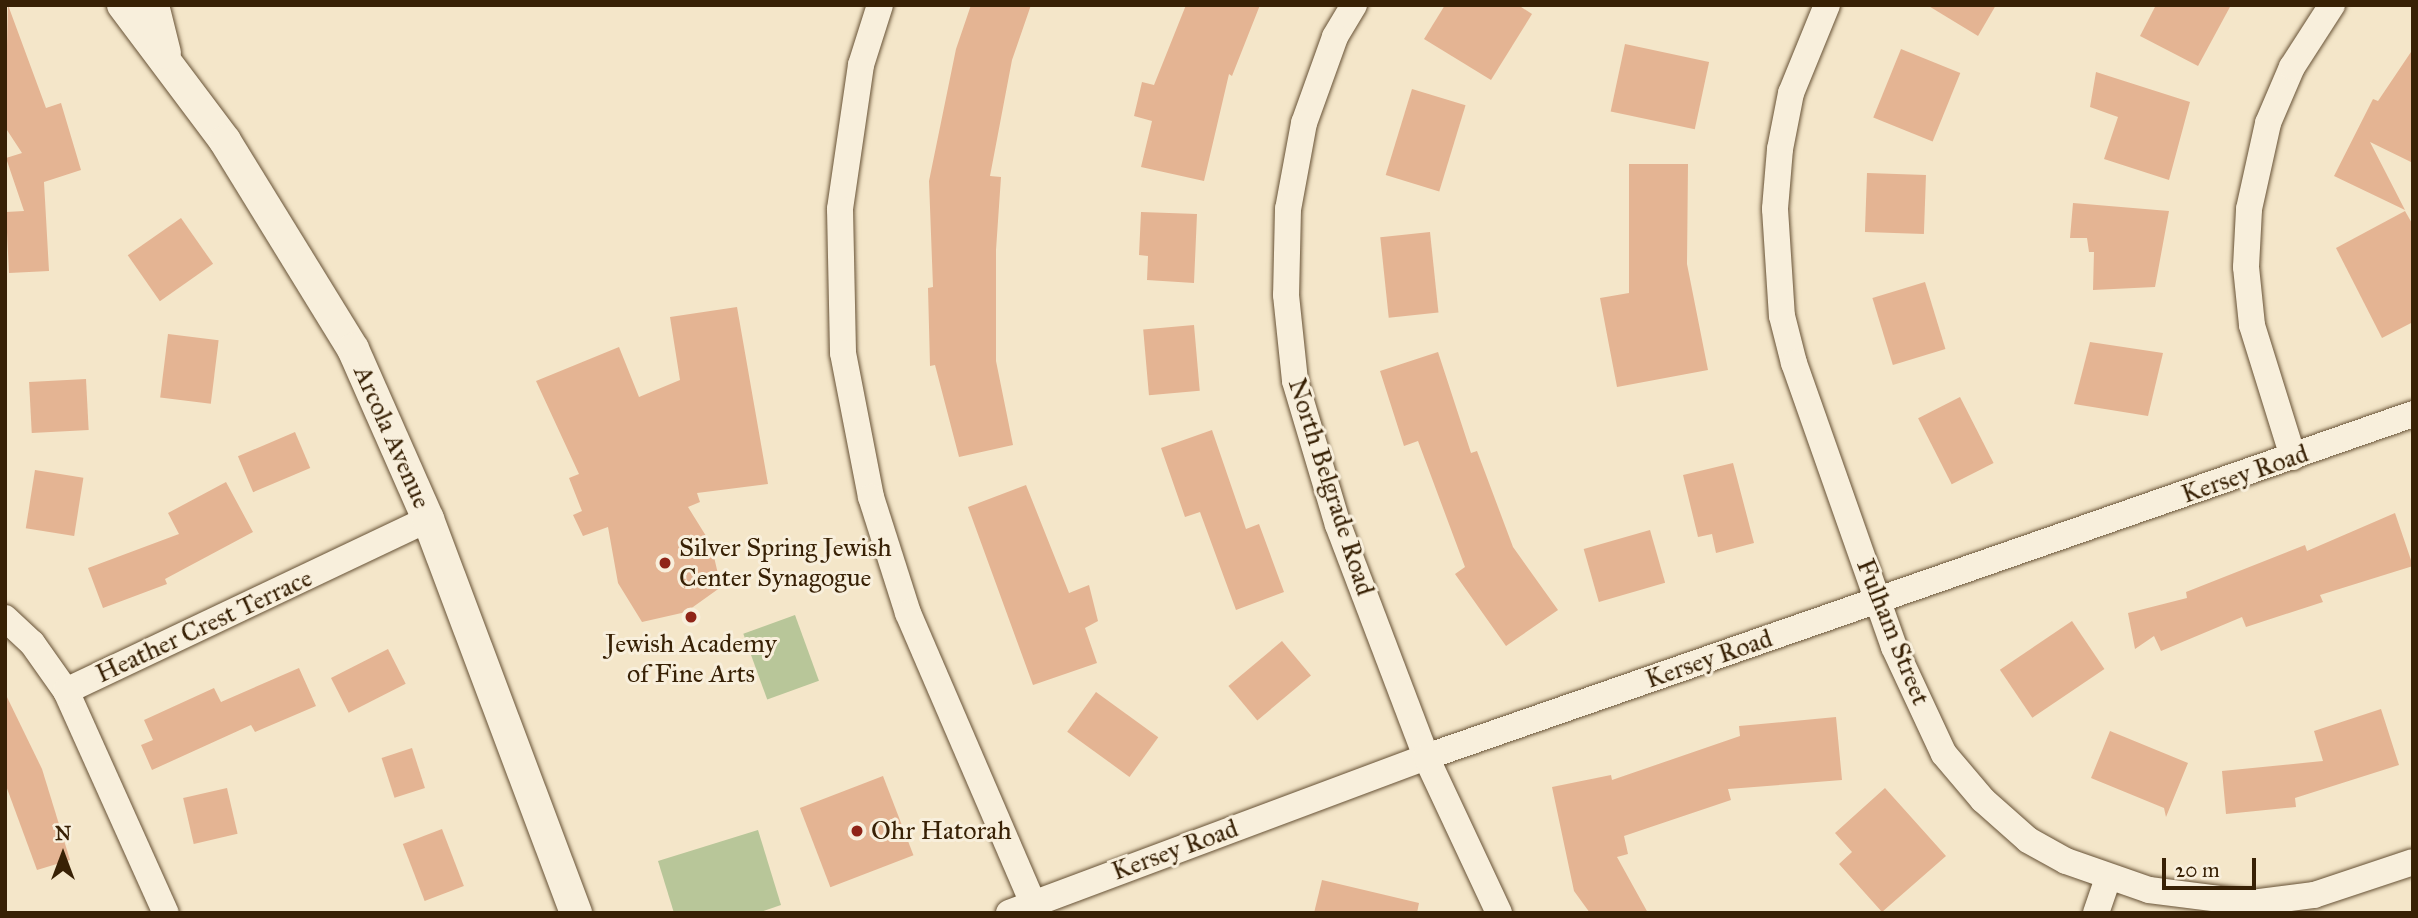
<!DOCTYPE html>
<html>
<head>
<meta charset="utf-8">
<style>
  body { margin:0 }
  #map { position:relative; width:2418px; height:918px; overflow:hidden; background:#f4e6c9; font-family:"IM FELL Great Primer",serif }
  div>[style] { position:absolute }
  .green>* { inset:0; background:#b8c699; transform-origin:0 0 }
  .building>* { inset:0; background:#e4b493; transform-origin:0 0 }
  .roads { filter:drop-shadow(0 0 2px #675236) drop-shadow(0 0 2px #675236) }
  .minor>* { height:26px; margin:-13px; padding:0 13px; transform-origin:13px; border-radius:13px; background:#f8efdc }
  .tertiary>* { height:32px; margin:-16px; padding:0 16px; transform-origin:16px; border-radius:16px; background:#f8efdc }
  .dots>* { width:19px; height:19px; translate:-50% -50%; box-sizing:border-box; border:4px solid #f8efdc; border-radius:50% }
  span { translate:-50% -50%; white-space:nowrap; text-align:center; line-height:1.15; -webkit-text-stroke:6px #f8efdc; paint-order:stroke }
  .street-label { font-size:26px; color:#382105 }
  .poi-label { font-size:26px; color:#382105 }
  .left { translate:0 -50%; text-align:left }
  .frame { position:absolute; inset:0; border:7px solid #382105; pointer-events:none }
  .north { position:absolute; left:28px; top:820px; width:70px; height:70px; -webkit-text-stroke:5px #f8efdc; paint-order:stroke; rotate:0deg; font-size:19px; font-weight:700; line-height:28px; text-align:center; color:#382105 }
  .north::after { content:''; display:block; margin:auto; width:24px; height:32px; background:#382105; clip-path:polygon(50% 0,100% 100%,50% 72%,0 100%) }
  .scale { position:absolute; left:2162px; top:858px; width:94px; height:32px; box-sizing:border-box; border:4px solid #382105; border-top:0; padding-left:9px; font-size:21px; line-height:24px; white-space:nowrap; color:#382105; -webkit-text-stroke:5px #f8efdc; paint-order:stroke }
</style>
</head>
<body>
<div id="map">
  <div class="green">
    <i style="left:795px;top:615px;width:70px;height:55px;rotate:70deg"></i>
    <i style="clip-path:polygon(758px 830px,781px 905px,758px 913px,674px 913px,658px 861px)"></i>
  </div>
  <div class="building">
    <i style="clip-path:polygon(8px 5px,46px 108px,61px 103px,81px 170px,44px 182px,49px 271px,9px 273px,6px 212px,24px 211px,6px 158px,22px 153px,5px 127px)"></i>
    <i style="clip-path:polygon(971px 5px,1031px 5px,1012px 60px,990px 176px,1001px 177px,996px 250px,996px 361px,1013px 445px,959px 457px,935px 365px,930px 366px,928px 288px,933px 287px,929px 181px,956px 49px)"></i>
    <i style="clip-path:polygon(1186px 5px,1260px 5px,1232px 76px,1229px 74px,1204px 181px,1141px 167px,1152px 121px,1134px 116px,1142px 82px,1154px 85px)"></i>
    <i style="clip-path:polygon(1445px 5px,1518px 5px,1532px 14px,1491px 80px,1424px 39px)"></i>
    <i style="clip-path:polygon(1927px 5px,1996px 5px,1978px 36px)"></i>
    <i style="clip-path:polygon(2156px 5px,2231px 5px,2198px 66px,2140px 36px)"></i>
    <i style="left:1625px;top:44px;width:86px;height:69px;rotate:12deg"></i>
    <i style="left:1901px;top:49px;width:64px;height:74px;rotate:22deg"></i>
    <i style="clip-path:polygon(2413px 49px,2413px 163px,2370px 142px,2405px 210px,2334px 176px,2373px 99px,2378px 101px)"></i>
    <i style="clip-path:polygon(2096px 72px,2190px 102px,2169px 180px,2104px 159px,2118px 117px,2090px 107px)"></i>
    <i style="left:1412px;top:89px;width:56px;height:90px;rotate:17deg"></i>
    <i style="clip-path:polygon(1629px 164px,1688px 164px,1687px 264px,1708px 370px,1617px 387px,1600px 298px,1629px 293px)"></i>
    <i style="left:1867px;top:173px;width:59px;height:59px;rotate:2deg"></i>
    <i style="clip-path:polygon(2073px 203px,2169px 211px,2155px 287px,2093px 290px,2094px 252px,2089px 252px,2087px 238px,2070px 238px)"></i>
    <i style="clip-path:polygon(2405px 211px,2413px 225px,2413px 322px,2382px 338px,2336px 248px)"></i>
    <i style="clip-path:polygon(1141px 212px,1197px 214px,1194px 283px,1147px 280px,1148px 256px,1139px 255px)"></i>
    <i style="left:181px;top:218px;width:56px;height:65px;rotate:55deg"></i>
    <i style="left:1430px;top:232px;width:81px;height:50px;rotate:84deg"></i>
    <i style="left:1925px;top:282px;width:70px;height:55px;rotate:73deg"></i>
    <i style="clip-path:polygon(737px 307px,768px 484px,697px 493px,700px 502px,688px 507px,711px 544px,721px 587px,686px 612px,642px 622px,618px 583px,608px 527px,583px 536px,573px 515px,582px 511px,569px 478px,579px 474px,536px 381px,619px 347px,639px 397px,680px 380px,670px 317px)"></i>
    <i style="left:1194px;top:325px;width:66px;height:51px;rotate:85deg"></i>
    <i style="left:168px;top:334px;width:51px;height:64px;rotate:7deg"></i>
    <i style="clip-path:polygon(2090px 342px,2163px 353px,2148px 416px,2074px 404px)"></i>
    <i style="clip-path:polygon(1438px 352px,1471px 453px,1477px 451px,1513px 547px,1558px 610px,1506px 646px,1455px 574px,1465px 567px,1418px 441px,1404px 446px,1380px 371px)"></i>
    <i style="left:86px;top:379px;width:51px;height:57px;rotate:87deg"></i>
    <i style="left:1960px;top:397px;width:74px;height:47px;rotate:63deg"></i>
    <i style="clip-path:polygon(1212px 430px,1246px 529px,1259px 524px,1284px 592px,1236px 610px,1200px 512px,1185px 517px,1161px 448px)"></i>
    <i style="left:295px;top:432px;width:39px;height:62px;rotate:67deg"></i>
    <i style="clip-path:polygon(1733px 463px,1754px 543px,1716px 553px,1712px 534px,1698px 537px,1683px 475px)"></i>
    <i style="left:35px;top:470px;width:49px;height:59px;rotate:9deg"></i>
    <i style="clip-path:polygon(226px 482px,253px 532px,165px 579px,167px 584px,103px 608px,88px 568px,179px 534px,168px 513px)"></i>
    <i style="clip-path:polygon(1026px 485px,1069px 593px,1089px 585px,1098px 621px,1085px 628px,1097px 663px,1033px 685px,968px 507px)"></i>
    <i style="clip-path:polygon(2395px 513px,2413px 566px,2320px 595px,2323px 602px,2246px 627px,2242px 617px,2161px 651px,2154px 636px,2135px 649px,2128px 613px,2187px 598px,2186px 592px,2305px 545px,2307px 551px)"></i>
    <i style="left:1650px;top:530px;width:55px;height:69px;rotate:74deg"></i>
    <i style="left:2072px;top:621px;width:58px;height:87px;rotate:56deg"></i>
    <i style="left:1282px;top:641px;width:45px;height:70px;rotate:50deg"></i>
    <i style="left:388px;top:649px;width:39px;height:64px;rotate:63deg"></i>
    <i style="clip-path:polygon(299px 668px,316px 706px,255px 732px,251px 725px,152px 770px,141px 745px,153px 740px,144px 720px,214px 688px,221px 702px)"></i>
    <i style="left:1096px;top:692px;width:77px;height:49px;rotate:36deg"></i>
    <i style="clip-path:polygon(5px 693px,42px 769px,70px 860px,37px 870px,5px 783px)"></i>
    <i style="clip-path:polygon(2381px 709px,2399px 765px,2295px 798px,2296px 807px,2226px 814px,2222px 771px,2323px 761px,2314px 731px)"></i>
    <i style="clip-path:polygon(1836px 717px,1842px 780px,1728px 789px,1731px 800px,1624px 836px,1628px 854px,1617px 857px,1648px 913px,1590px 913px,1574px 891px,1552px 787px,1611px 775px,1612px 780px,1740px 736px,1739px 726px)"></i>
    <i style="clip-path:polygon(2110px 731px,2188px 763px,2166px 817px,2164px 808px,2091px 778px)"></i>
    <i style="left:412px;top:748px;width:42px;height:32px;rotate:72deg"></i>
    <i style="left:883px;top:776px;width:85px;height:89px;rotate:69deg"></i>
    <i style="left:227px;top:788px;width:47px;height:45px;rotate:77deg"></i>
    <i style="clip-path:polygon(1885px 788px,1946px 856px,1882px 912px,1839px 864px,1852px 852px,1835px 833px)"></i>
    <i style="left:442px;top:829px;width:61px;height:42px;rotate:69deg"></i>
    <i style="clip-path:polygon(1322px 880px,1419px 903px,1417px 913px,1314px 913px)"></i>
  </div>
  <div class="roads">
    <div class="minor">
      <i style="left:880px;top:5px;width:63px;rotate:107.6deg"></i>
      <i style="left:861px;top:65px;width:146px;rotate:98.3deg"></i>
      <i style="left:840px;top:209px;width:144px;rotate:88.8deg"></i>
      <i style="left:843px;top:353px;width:147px;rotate:79deg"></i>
      <i style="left:871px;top:497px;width:122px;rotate:72.3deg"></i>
      <i style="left:908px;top:613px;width:327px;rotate:66.7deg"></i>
      <i style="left:1354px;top:5px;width:37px;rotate:121deg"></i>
      <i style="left:1335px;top:37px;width:91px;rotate:109.8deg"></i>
      <i style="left:1304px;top:123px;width:87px;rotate:100.5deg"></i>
      <i style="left:1288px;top:209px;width:86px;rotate:91.3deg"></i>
      <i style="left:1286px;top:295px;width:86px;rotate:84deg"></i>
      <i style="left:1295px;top:381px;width:150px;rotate:73.4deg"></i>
      <i style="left:1338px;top:525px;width:248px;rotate:69.2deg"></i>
      <i style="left:1426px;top:757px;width:172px;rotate:64.9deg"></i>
      <i style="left:1827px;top:5px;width:95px;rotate:112.2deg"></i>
      <i style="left:1791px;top:93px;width:57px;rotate:101.1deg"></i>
      <i style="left:1780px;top:149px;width:60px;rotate:94.8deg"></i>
      <i style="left:1775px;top:209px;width:107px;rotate:86.3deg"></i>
      <i style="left:1782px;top:316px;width:49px;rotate:75.7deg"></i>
      <i style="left:1794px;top:363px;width:301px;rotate:70.6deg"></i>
      <i style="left:1894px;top:647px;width:118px;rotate:65deg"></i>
      <i style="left:1944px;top:754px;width:60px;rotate:49.7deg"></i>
      <i style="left:1983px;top:800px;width:60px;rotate:41.6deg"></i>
      <i style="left:2028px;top:840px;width:43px;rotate:28.9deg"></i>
      <i style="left:2066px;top:861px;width:88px;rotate:19.3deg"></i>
      <i style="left:2149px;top:890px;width:104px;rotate:7.2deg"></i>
      <i style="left:2252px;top:903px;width:63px;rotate:-7.4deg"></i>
      <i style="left:2314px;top:895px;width:104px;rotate:-18.4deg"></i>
      <i style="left:2293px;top:457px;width:138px;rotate:-107.3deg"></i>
      <i style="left:2252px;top:325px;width:58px;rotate:-95.9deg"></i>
      <i style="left:2246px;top:267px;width:58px;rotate:-87deg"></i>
      <i style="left:2249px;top:209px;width:88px;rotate:-77.5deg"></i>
      <i style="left:2268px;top:123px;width:61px;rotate:-66.8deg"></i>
      <i style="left:2292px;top:67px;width:74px;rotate:-57.2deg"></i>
      <i style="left:5px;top:618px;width:37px;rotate:43deg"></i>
      <i style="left:32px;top:643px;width:59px;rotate:54.7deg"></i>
      <i style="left:66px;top:691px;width:243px;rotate:65.8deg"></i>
      <i style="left:66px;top:691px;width:401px;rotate:-25.4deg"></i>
      <i style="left:1009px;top:913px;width:445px;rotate:-20.5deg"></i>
      <i style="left:1426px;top:757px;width:1045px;rotate:-19.16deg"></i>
      <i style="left:2096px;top:913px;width:37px;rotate:-71deg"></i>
    </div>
    <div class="tertiary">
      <i style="left:123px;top:5px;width:170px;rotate:53.1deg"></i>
      <i style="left:225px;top:141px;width:244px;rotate:58.4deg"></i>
      <i style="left:353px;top:349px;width:186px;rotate:66.2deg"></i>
      <i style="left:428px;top:519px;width:421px;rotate:69.4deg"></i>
      <i style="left:153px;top:5px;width:49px;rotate:76deg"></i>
    </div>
  </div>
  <div class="dots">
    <i style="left:665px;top:563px;background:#8f2418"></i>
    <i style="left:691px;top:617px;background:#8f2418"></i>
    <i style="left:857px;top:831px;background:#8f2418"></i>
  </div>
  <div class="street-label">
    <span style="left:392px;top:437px;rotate:66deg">Arcola Avenue</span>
    <span style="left:2245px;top:474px;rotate:-19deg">Kersey Road</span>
    <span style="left:1331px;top:487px;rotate:72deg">North Belgrade Road</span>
    <span style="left:204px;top:626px;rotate:-25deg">Heather Crest Terrace</span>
    <span style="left:1893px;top:632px;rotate:68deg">Fulham Street</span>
    <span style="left:1709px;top:659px;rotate:-19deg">Kersey Road</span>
    <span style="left:1175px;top:850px;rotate:-20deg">Kersey Road</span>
  </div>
  <div class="poi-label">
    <span class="left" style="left:679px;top:563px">Silver Spring Jewish<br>Center Synagogue</span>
    <span style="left:691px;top:659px">Jewish Academy<br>of Fine Arts</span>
    <span class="left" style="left:871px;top:831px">Ohr Hatorah</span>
  </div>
  <div class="frame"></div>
  <div class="north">N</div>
  <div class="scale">20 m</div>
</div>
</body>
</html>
